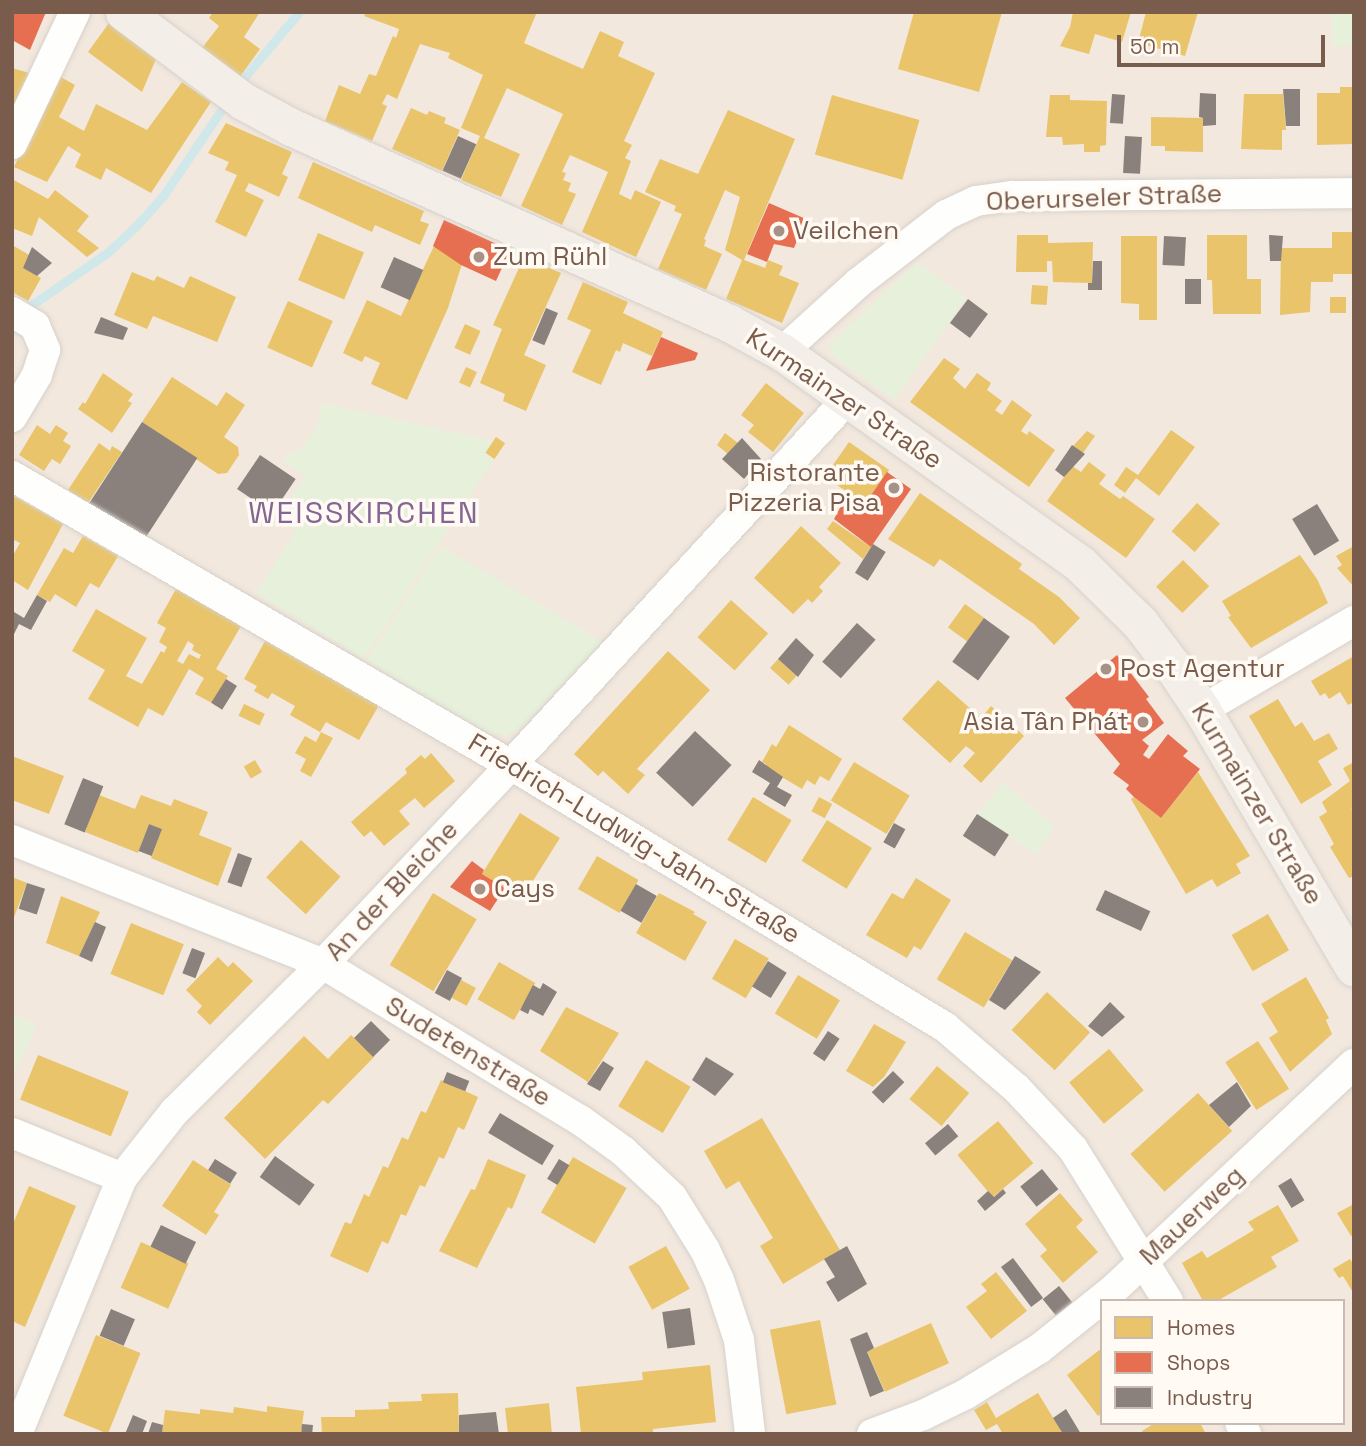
<!DOCTYPE html>
<html>
<head>
<meta charset="utf-8">
<style>
  body { margin:0 }
  #map { position:relative; width:1366px; height:1446px; overflow:hidden; background:#f9f5f0; font-family:"Space Grotesk",sans-serif }
  div>[style] { position:absolute }
  .residential>* { inset:0; background:#f2e8de }
  .green>* { inset:0; background:#e7f0db; transform-origin:0 0 }
  .homes>* { inset:0; background:#e9c46a; transform-origin:0 0 }
  .shops>* { inset:0; background:#e76f51 }
  .industry>* { inset:0; background:#8a817c; transform-origin:0 0 }
  .stream>* { height:9px; margin:-4.5px; padding:0 4.5px; transform-origin:4.5px; border-radius:4.5px; background:#d0e8ea }
  .roads { filter:drop-shadow(0 0 2px #d7d1cb) drop-shadow(0 0 2px #d7d1cb) }
  .minor>* { height:30px; margin:-15px; padding:0 15px; transform-origin:15px; border-radius:15px; background:#fefefd }
  .major>* { height:37px; margin:-18.5px; padding:0 18.5px; transform-origin:18.5px; border-radius:18.5px; background:#f3eee8 }
  .dots>* { width:19px; height:19px; translate:-50% -50%; box-sizing:border-box; border:4px solid #fffaf3; border-radius:50% }
  span { translate:-50% -50%; white-space:nowrap; text-align:center; line-height:1.15; -webkit-text-stroke:7px #fffaf3; paint-order:stroke }
  .street-label { font-size:26px; color:#7a5c4d }
  .poi-label { font-size:26px; color:#7a5c4d }
  .left { translate:0 -50%; text-align:left }
  .right { translate:-100% -50%; text-align:right }
  .quarter-label { font-size:30px; color:#846695; letter-spacing:2px }
  .frame { position:absolute; inset:0; border:14px solid #7a5c4d; pointer-events:none }
  .legend { position:absolute; left:1100px; top:1299px; width:245px; height:126px; box-sizing:border-box; background:#fffaf3; border:2px solid #cabbb1; margin:0; padding:9px 12px; list-style:none; font-size:21px; color:#7a5c4d }
  .legend li { display:flex; align-items:center; gap:14px; height:35px }
  .legend b { width:35px; border:2px solid #cabbb1 }
  .scale { position:absolute; left:1117px; top:35px; width:208px; height:32px; box-sizing:border-box; border:4px solid #7a5c4d; border-top:0; padding-left:9px; font-size:21px; line-height:24px; white-space:nowrap; color:#7a5c4d; -webkit-text-stroke:5px #fffaf3; paint-order:stroke }
</style>
</head>
<body>
<div id="map">
  <div class="residential">
    <i style="clip-path:polygon(evenodd,12px 12px,1332px 12px,1333px 45px,1354px 44px,1354px 1434px,12px 1434px,12px 12px,1102px 1301px,1343px 1301px,1343px 1423px,1102px 1423px,1102px 1301px)"></i>
  </div>
  <div class="green">
    <i style="left:1332px;top:12px;width:22px;height:34px"></i>
    <i style="clip-path:polygon(917px 262px,967px 298px,894px 400px,832px 356px,829px 344px)"></i>
    <i style="clip-path:polygon(322px 403px,494px 441px,486px 453px,494px 459px,363px 659px,256px 593px,296px 531px,278px 518px,305px 476px,281px 459px,302px 448px,317px 426px)"></i>
    <i style="clip-path:polygon(441px 546px,603px 642px,519px 730px,506px 735px,484px 732px,366px 661px)"></i>
    <i style="clip-path:polygon(1003px 783px,1055px 826px,1036px 854px,977px 814px)"></i>
    <i style="clip-path:polygon(12px 1014px,36px 1024px,14px 1077px,12px 1076px)"></i>
  </div>
  <div class="homes">
    <i style="clip-path:polygon(213px 12px,260px 12px,244px 37px,260px 49px,237px 81px,199px 52px,219px 26px,209px 18px)"></i>
    <i style="clip-path:polygon(366px 12px,537px 12px,524px 43px,583px 69px,600px 31px,624px 42px,618px 56px,655px 73px,624px 141px,632px 145px,625px 158px,631px 161px,619px 194px,631px 200px,635px 190px,661px 202px,636px 257px,582px 232px,608px 172px,570px 155px,562px 172px,566px 173px,563px 180px,571px 183px,568px 191px,576px 194px,562px 225px,521px 206px,563px 114px,507px 88px,484px 138px,520px 154px,501px 197px,461px 180px,480px 136px,461px 128px,483px 75px,448px 58px,450px 53px,420px 44px,397px 99px,387px 94px,382px 104px,387px 106px,372px 141px,325px 121px,339px 85px,360px 94px,369px 74px,376px 76px,393px 36px,396px 38px,399px 29px,364px 16px)"></i>
    <i style="clip-path:polygon(914px 12px,1002px 12px,979px 92px,898px 69px)"></i>
    <i style="clip-path:polygon(1073px 12px,1131px 12px,1122px 42px,1095px 34px,1089px 54px,1060px 46px,1070px 27px)"></i>
    <i style="clip-path:polygon(1146px 12px,1198px 12px,1185px 56px,1138px 43px)"></i>
    <i style="clip-path:polygon(109px 23px,156px 59px,142px 92px,88px 52px)"></i>
    <i style="clip-path:polygon(12px 68px,29px 73px,19px 110px,12px 108px)"></i>
    <i style="clip-path:polygon(57px 75px,75px 85px,59px 117px,84px 131px,96px 104px,147px 130px,182px 82px,211px 102px,151px 193px,106px 168px,101px 180px,75px 167px,81px 154px,68px 146px,47px 182px,14px 167px)"></i>
    <i style="clip-path:polygon(1340px 87px,1354px 87px,1354px 144px,1317px 145px,1317px 93px,1340px 93px)"></i>
    <i style="clip-path:polygon(1244px 94px,1283px 94px,1286px 130px,1282px 130px,1282px 150px,1241px 149px)"></i>
    <i style="left:832px;top:95px;width:91px;height:62px;rotate:16deg"></i>
    <i style="clip-path:polygon(1050px 95px,1070px 95px,1070px 100px,1107px 101px,1106px 145px,1100px 146px,1100px 152px,1084px 152px,1084px 144px,1063px 145px,1062px 137px,1046px 137px)"></i>
    <i style="clip-path:polygon(411px 108px,427px 115px,429px 111px,446px 118px,444px 123px,460px 130px,442px 171px,392px 149px)"></i>
    <i style="clip-path:polygon(728px 110px,795px 139px,744px 260px,765px 268px,768px 260px,783px 266px,779px 275px,799px 283px,782px 323px,726px 299px,742px 260px,725px 250px,740px 197px,725px 190px,704px 239px,706px 240px,704px 246px,722px 254px,706px 290px,658px 269px,682px 214px,674px 211px,676px 206px,645px 192px,660px 159px,698px 174px)"></i>
    <i style="clip-path:polygon(1151px 117px,1203px 118px,1203px 152px,1165px 151px,1165px 146px,1151px 146px)"></i>
    <i style="clip-path:polygon(226px 123px,292px 152px,282px 174px,288px 177px,279px 197px,249px 183px,245px 191px,264px 200px,246px 237px,215px 222px,237px 175px,225px 170px,229px 162px,208px 153px)"></i>
    <i style="clip-path:polygon(313px 162px,424px 211px,420px 221px,429px 224px,420px 245px,375px 225px,372px 232px,298px 198px)"></i>
    <i style="clip-path:polygon(12px 179px,48px 199px,55px 190px,89px 216px,77px 231px,99px 248px,87px 257px,39px 217px,32px 236px,12px 228px)"></i>
    <i style="clip-path:polygon(1332px 232px,1354px 232px,1354px 274px,1333px 274px,1333px 282px,1311px 282px,1310px 312px,1280px 315px,1281px 248px,1332px 248px)"></i>
    <i style="left:318px;top:233px;width:50px;height:51px;rotate:23deg"></i>
    <i style="clip-path:polygon(1017px 235px,1048px 235px,1048px 243px,1093px 242px,1092px 283px,1053px 282px,1052px 261px,1047px 261px,1047px 272px,1016px 272px)"></i>
    <i style="clip-path:polygon(1207px 235px,1247px 235px,1247px 279px,1261px 279px,1261px 314px,1213px 314px,1212px 280px,1207px 280px)"></i>
    <i style="clip-path:polygon(1121px 236px,1157px 236px,1157px 320px,1139px 320px,1139px 304px,1121px 303px)"></i>
    <i style="clip-path:polygon(12px 245px,31px 256px,23px 268px,41px 278px,28px 301px,12px 292px)"></i>
    <i style="clip-path:polygon(434px 246px,462px 264px,448px 308px,407px 400px,371px 384px,380px 363px,365px 356px,362px 362px,343px 353px,367px 300px,401px 316px)"></i>
    <i style="clip-path:polygon(524px 257px,561px 273px,524px 355px,546px 365px,526px 411px,503px 401px,505px 394px,480px 383px,502px 329px,493px 325px)"></i>
    <i style="clip-path:polygon(132px 272px,154px 281px,157px 276px,184px 288px,190px 276px,236px 297px,217px 342px,153px 316px,147px 329px,114px 315px)"></i>
    <i style="clip-path:polygon(583px 282px,628px 302px,623px 313px,663px 332px,652px 356px,623px 343px,620px 352px,616px 350px,601px 385px,572px 372px,591px 330px,567px 319px)"></i>
    <i style="left:1032px;top:285px;width:16px;height:19px;rotate:4deg"></i>
    <i style="left:1330px;top:297px;width:16px;height:16px"></i>
    <i style="left:288px;top:301px;width:49px;height:51px;rotate:24deg"></i>
    <i style="left:465px;top:324px;width:17px;height:26px;rotate:24deg"></i>
    <i style="clip-path:polygon(944px 358px,960px 369px,953px 378px,965px 389px,977px 373px,991px 383px,987px 390px,1002px 401px,995px 410px,1002px 415px,1012px 400px,1032px 415px,1021px 431px,1027px 435px,1029px 431px,1055px 450px,1029px 487px,910px 402px)"></i>
    <i style="left:466px;top:367px;width:12px;height:17px;rotate:24deg"></i>
    <i style="clip-path:polygon(103px 373px,133px 394px,128px 401px,132px 403px,112px 433px,78px 409px,83px 402px,85px 404px)"></i>
    <i style="clip-path:polygon(172px 377px,217px 406px,226px 392px,245px 405px,224px 437px,238px 447px,239px 455px,227px 473px,218px 474px,142px 422px)"></i>
    <i style="clip-path:polygon(766px 383px,804px 413px,773px 452px,748px 432px,754px 425px,741px 415px)"></i>
    <i style="clip-path:polygon(37px 425px,50px 434px,56px 425px,68px 433px,63px 441px,71px 446px,60px 464px,52px 459px,44px 471px,19px 455px)"></i>
    <i style="clip-path:polygon(1171px 430px,1195px 447px,1159px 496px,1136px 478px,1125px 493px,1114px 485px,1126px 467px,1138px 475px)"></i>
    <i style="clip-path:polygon(1087px 431px,1095px 436px,1083px 453px,1073px 446px)"></i>
    <i style="clip-path:polygon(725px 433px,738px 443px,728px 454px,717px 445px)"></i>
    <i style="left:496px;top:437px;width:11px;height:19px;rotate:34deg"></i>
    <i style="left:849px;top:442px;width:49px;height:42px;rotate:35deg"></i>
    <i style="clip-path:polygon(99px 443px,110px 451px,112px 446px,122px 452px,88px 503px,68px 490px)"></i>
    <i style="clip-path:polygon(1089px 462px,1106px 475px,1099px 484px,1120px 499px,1123px 496px,1155px 519px,1126px 558px,1047px 501px,1072px 466px,1081px 472px)"></i>
    <i style="clip-path:polygon(920px 493px,1022px 564px,1019px 569px,1059px 597px,1080px 618px,1054px 645px,1034px 624px,940px 559px,934px 567px,888px 539px)"></i>
    <i style="clip-path:polygon(12px 495px,63px 524px,28px 590px,12px 580px,12px 557px,20px 543px,12px 539px)"></i>
    <i style="left:1197px;top:503px;width:31px;height:38px;rotate:42deg"></i>
    <i style="clip-path:polygon(833px 521px,871px 547px,863px 559px,827px 529px)"></i>
    <i style="clip-path:polygon(801px 526px,841px 563px,819px 587px,823px 591px,812px 603px,808px 599px,793px 614px,754px 578px)"></i>
    <i style="clip-path:polygon(83px 536px,118px 556px,99px 588px,90px 583px,76px 607px,55px 594px,50px 602px,37px 595px,64px 548px,73px 553px)"></i>
    <i style="clip-path:polygon(1354px 546px,1354px 587px,1337px 568px,1342px 565px,1336px 556px)"></i>
    <i style="clip-path:polygon(1300px 555px,1317px 579px,1328px 603px,1251px 648px,1228px 617px,1231px 616px,1222px 601px)"></i>
    <i style="left:1183px;top:560px;width:37px;height:38px;rotate:45deg"></i>
    <i style="clip-path:polygon(evenodd,176px 589px,241px 626px,216px 669px,228px 676px,212px 703px,195px 694px,204px 678px,189px 669px,163px 716px,148px 708px,138px 727px,88px 699px,105px 670px,72px 651px,96px 609px,147px 638px,126px 676px,142px 684px,161px 651px,164px 653px,167px 647px,159px 642px,166px 628px,157px 623px,176px 589px,188px 641px,194px 645px,192px 650px,201px 655px,199px 659px,189px 654px,183px 664px,177px 661px,188px 641px)"></i>
    <i style="left:731px;top:600px;width:50px;height:50px;rotate:42deg"></i>
    <i style="left:965px;top:604px;width:24px;height:29px;rotate:36deg"></i>
    <i style="clip-path:polygon(265px 641px,379px 705px,359px 740px,326px 722px,320px 732px,290px 715px,295px 706px,272px 693px,268px 699px,254px 691px,257px 686px,244px 679px)"></i>
    <i style="clip-path:polygon(668px 651px,710px 690px,637px 769px,645px 775px,628px 794px,603px 771px,598px 776px,574px 754px)"></i>
    <i style="clip-path:polygon(1354px 656px,1354px 702px,1348px 705px,1340px 692px,1329px 699px,1325px 693px,1320px 696px,1311px 681px)"></i>
    <i style="left:778px;top:659px;width:25px;height:12px;rotate:42deg"></i>
    <i style="clip-path:polygon(938px 680px,981px 718px,991px 706px,1024px 736px,981px 783px,963px 766px,975px 753px,966px 746px,950px 763px,902px 719px)"></i>
    <i style="clip-path:polygon(1278px 699px,1295px 727px,1302px 722px,1314px 741px,1329px 733px,1338px 749px,1318px 761px,1332px 785px,1301px 804px,1249px 716px)"></i>
    <i style="left:244px;top:704px;width:23px;height:13px;rotate:25deg"></i>
    <i style="clip-path:polygon(789px 725px,842px 759px,829px 781px,820px 776px,815px 785px,807px 780px,802px 789px,765px 767px,766px 764px,762px 762px,772px 744px,776px 747px)"></i>
    <i style="clip-path:polygon(321px 732px,333px 738px,311px 777px,300px 771px,306px 759px,295px 753px,305px 736px,316px 742px)"></i>
    <i style="clip-path:polygon(431px 753px,455px 781px,424px 808px,415px 798px,399px 811px,410px 824px,384px 846px,371px 831px,364px 837px,351px 822px,407px 773px,405px 769px,421px 755px,425px 759px)"></i>
    <i style="clip-path:polygon(12px 756px,64px 776px,49px 814px,12px 800px)"></i>
    <i style="left:255px;top:760px;width:14px;height:13px;rotate:60deg"></i>
    <i style="left:854px;top:762px;width:65px;height:45px;rotate:31deg"></i>
    <i style="clip-path:polygon(1354px 762px,1354px 807px,1351px 809px,1354px 810px,1354px 876px,1349px 878px,1330px 847px,1334px 844px,1319px 817px,1327px 812px,1322px 802px,1350px 781px,1343px 768px)"></i>
    <i style="clip-path:polygon(1198px 772px,1250px 856px,1236px 864px,1241px 873px,1217px 887px,1212px 879px,1186px 894px,1131px 799px,1134px 797px,1161px 818px)"></i>
    <i style="clip-path:polygon(99px 795px,135px 809px,141px 795px,171px 806px,174px 799px,208px 812px,199px 835px,232px 848px,218px 886px,151px 858px,162px 829px,149px 824px,138px 853px,85px 832px)"></i>
    <i style="left:753px;top:797px;width:45px;height:50px;rotate:31deg"></i>
    <i style="left:819px;top:797px;width:15px;height:16px;rotate:28deg"></i>
    <i style="left:520px;top:813px;width:47px;height:72px;rotate:32deg"></i>
    <i style="left:827px;top:820px;width:53px;height:48px;rotate:32deg"></i>
    <i style="left:301px;top:840px;width:54px;height:51px;rotate:43deg"></i>
    <i style="left:597px;top:856px;width:48px;height:38px;rotate:30deg"></i>
    <i style="clip-path:polygon(12px 877px,27px 883px,13px 920px,12px 920px)"></i>
    <i style="clip-path:polygon(916px 878px,951px 900px,921px 950px,914px 946px,907px 958px,866px 935px,892px 893px,903px 899px)"></i>
    <i style="left:433px;top:893px;width:51px;height:84px;rotate:31deg"></i>
    <i style="clip-path:polygon(659px 893px,695px 912px,693px 914px,707px 922px,685px 961px,636px 933px)"></i>
    <i style="clip-path:polygon(61px 896px,100px 912px,79px 956px,46px 943px)"></i>
    <i style="left:1268px;top:914px;width:42px;height:42px;rotate:60deg"></i>
    <i style="left:131px;top:923px;width:57px;height:55px;rotate:22deg"></i>
    <i style="left:965px;top:932px;width:55px;height:55px;rotate:31deg"></i>
    <i style="left:735px;top:939px;width:39px;height:46px;rotate:30deg"></i>
    <i style="clip-path:polygon(218px 957px,228px 967px,233px 962px,253px 981px,210px 1025px,197px 1012px,202px 1006px,186px 990px)"></i>
    <i style="left:499px;top:962px;width:42px;height:43px;rotate:30deg"></i>
    <i style="left:798px;top:975px;width:49px;height:45px;rotate:31deg"></i>
    <i style="clip-path:polygon(1306px 977px,1329px 1018px,1326px 1020px,1332px 1034px,1290px 1072px,1269px 1038px,1278px 1032px,1261px 1004px)"></i>
    <i style="left:461px;top:980px;width:17px;height:20px;rotate:28deg"></i>
    <i style="left:1047px;top:992px;width:59px;height:52px;rotate:43deg"></i>
    <i style="clip-path:polygon(566px 1007px,619px 1033px,588px 1082px,540px 1051px)"></i>
    <i style="clip-path:polygon(874px 1024px,906px 1042px,884px 1077px,873px 1087px,846px 1071px)"></i>
    <i style="clip-path:polygon(351px 1035px,374px 1057px,328px 1104px,323px 1100px,265px 1159px,224px 1118px,304px 1036px,328px 1059px)"></i>
    <i style="left:1258px;top:1041px;width:57px;height:39px;rotate:57deg"></i>
    <i style="left:1109px;top:1049px;width:54px;height:52px;rotate:50deg"></i>
    <i style="left:38px;top:1055px;width:98px;height:48px;rotate:22deg"></i>
    <i style="left:646px;top:1060px;width:52px;height:54px;rotate:31deg"></i>
    <i style="left:937px;top:1066px;width:42px;height:43px;rotate:40deg"></i>
    <i style="clip-path:polygon(441px 1080px,478px 1097px,464px 1130px,458px 1127px,444px 1159px,439px 1157px,425px 1187px,420px 1185px,406px 1216px,401px 1214px,388px 1244px,382px 1241px,368px 1273px,330px 1256px,345px 1222px,351px 1224px,364px 1194px,369px 1197px,383px 1166px,388px 1168px,402px 1137px,408px 1140px,421px 1111px,426px 1113px)"></i>
    <i style="left:1198px;top:1093px;width:51px;height:91px;rotate:48deg"></i>
    <i style="clip-path:polygon(762px 1118px,840px 1250px,783px 1284px,760px 1246px,773px 1238px,739px 1181px,726px 1189px,704px 1151px)"></i>
    <i style="left:998px;top:1121px;width:55px;height:53px;rotate:50deg"></i>
    <i style="left:573px;top:1157px;width:62px;height:64px;rotate:30deg"></i>
    <i style="clip-path:polygon(488px 1159px,526px 1175px,512px 1209px,508px 1207px,477px 1268px,439px 1251px,471px 1189px,475px 1190px)"></i>
    <i style="clip-path:polygon(193px 1160px,231px 1185px,214px 1212px,219px 1215px,206px 1235px,162px 1206px)"></i>
    <i style="clip-path:polygon(29px 1186px,76px 1206px,25px 1327px,12px 1321px,12px 1226px)"></i>
    <i style="clip-path:polygon(1060px 1193px,1083px 1220px,1076px 1227px,1098px 1252px,1063px 1283px,1040px 1256px,1047px 1250px,1025px 1224px)"></i>
    <i style="clip-path:polygon(1354px 1204px,1354px 1234px,1351px 1236px,1337px 1213px)"></i>
    <i style="clip-path:polygon(1278px 1205px,1299px 1241px,1271px 1257px,1277px 1267px,1217px 1301px,1203px 1301px,1182px 1263px,1202px 1251px,1207px 1258px,1254px 1230px,1248px 1222px)"></i>
    <i style="left:141px;top:1242px;width:52px;height:50px;rotate:24deg"></i>
    <i style="left:666px;top:1246px;width:49px;height:43px;rotate:61deg"></i>
    <i style="clip-path:polygon(1350px 1259px,1354px 1265px,1354px 1294px,1343px 1276px,1339px 1278px,1333px 1269px)"></i>
    <i style="clip-path:polygon(996px 1272px,1027px 1311px,991px 1339px,966px 1307px,987px 1291px,981px 1284px)"></i>
    <i style="left:820px;top:1320px;width:86px;height:51px;rotate:79deg"></i>
    <i style="left:931px;top:1323px;width:44px;height:70px;rotate:66deg"></i>
    <i style="left:96px;top:1335px;width:48px;height:87px;rotate:22deg"></i>
    <i style="clip-path:polygon(1102px 1348px,1102px 1413px,1098px 1416px,1067px 1375px)"></i>
    <i style="clip-path:polygon(710px 1365px,716px 1422px,653px 1429px,653px 1434px,581px 1434px,576px 1387px,643px 1380px,642px 1372px)"></i>
    <i style="clip-path:polygon(458px 1393px,459px 1434px,322px 1434px,321px 1417px,355px 1417px,355px 1410px,389px 1409px,388px 1402px,422px 1401px,421px 1394px)"></i>
    <i style="clip-path:polygon(1038px 1393px,1063px 1434px,1003px 1434px,997px 1424px,986px 1430px,974px 1410px,987px 1402px,996px 1418px)"></i>
    <i style="clip-path:polygon(549px 1403px,552px 1434px,508px 1434px,505px 1408px)"></i>
    <i style="clip-path:polygon(267px 1406px,304px 1411px,301px 1434px,162px 1434px,165px 1410px,200px 1414px,200px 1409px,233px 1413px,234px 1407px,267px 1412px)"></i>
    <i style="clip-path:polygon(1155px 1423px,1200px 1423px,1206px 1434px,1144px 1434px,1142px 1431px)"></i>
  </div>
  <div class="shops">
    <i style="clip-path:polygon(12px 12px,46px 12px,30px 50px,12px 40px)"></i>
    <i style="clip-path:polygon(769px 203px,806px 219px,794px 248px,774px 244px,767px 262px,747px 254px)"></i>
    <i style="clip-path:polygon(444px 220px,510px 250px,496px 281px,461px 265px,433px 246px)"></i>
    <i style="clip-path:polygon(661px 337px,698px 353px,695px 360px,646px 371px)"></i>
    <i style="clip-path:polygon(887px 472px,911px 489px,871px 547px,834px 519px,848px 493px,865px 504px)"></i>
    <i style="clip-path:polygon(1117px 655px,1149px 697px,1146px 699px,1164px 723px,1142px 740px,1149px 746px,1143px 755px,1149px 759px,1168px 734px,1188px 751px,1183px 756px,1200px 769px,1161px 818px,1134px 797px,1126px 789px,1129px 785px,1113px 773px,1120px 764px,1065px 698px)"></i>
    <i style="clip-path:polygon(472px 861px,484px 870px,482px 874px,505px 888px,490px 911px,450px 887px)"></i>
  </div>
  <div class="industry">
    <i style="clip-path:polygon(1283px 89px,1300px 89px,1300px 126px,1286px 126px)"></i>
    <i style="clip-path:polygon(1200px 93px,1216px 94px,1216px 125px,1203px 126px,1203px 118px,1199px 117px)"></i>
    <i style="left:1112px;top:94px;width:13px;height:29px;rotate:4deg"></i>
    <i style="left:458px;top:136px;width:20px;height:38px;rotate:24deg"></i>
    <i style="left:1125px;top:136px;width:17px;height:37px;rotate:3deg"></i>
    <i style="clip-path:polygon(1269px 235px,1283px 236px,1281px 261px,1270px 261px)"></i>
    <i style="left:1164px;top:236px;width:22px;height:29px;rotate:3deg"></i>
    <i style="clip-path:polygon(32px 247px,52px 263px,37px 276px,23px 268px)"></i>
    <i style="left:394px;top:257px;width:32px;height:33px;rotate:24deg"></i>
    <i style="clip-path:polygon(1093px 261px,1102px 261px,1102px 290px,1088px 290px,1088px 283px,1092px 283px)"></i>
    <i style="left:1185px;top:279px;width:16px;height:25px"></i>
    <i style="left:968px;top:299px;width:25px;height:30px;rotate:37deg"></i>
    <i style="left:546px;top:308px;width:13px;height:35px;rotate:23deg"></i>
    <i style="clip-path:polygon(101px 317px,128px 328px,123px 340px,94px 333px)"></i>
    <i style="left:142px;top:422px;width:66px;height:97px;rotate:33deg"></i>
    <i style="clip-path:polygon(742px 438px,761px 459px,744px 479px,722px 459px)"></i>
    <i style="clip-path:polygon(1072px 445px,1085px 454px,1064px 477px,1055px 470px)"></i>
    <i style="left:260px;top:455px;width:43px;height:41px;rotate:34deg"></i>
    <i style="left:1317px;top:504px;width:43px;height:29px;rotate:59deg"></i>
    <i style="left:873px;top:544px;width:15px;height:34px;rotate:32deg"></i>
    <i style="clip-path:polygon(37px 595px,47px 601px,31px 630px,19px 624px,12px 638px,12px 615px,14px 612px,24px 618px)"></i>
    <i style="left:984px;top:618px;width:32px;height:54px;rotate:36deg"></i>
    <i style="left:857px;top:623px;width:25px;height:52px;rotate:42deg"></i>
    <i style="clip-path:polygon(796px 638px,814px 655px,798px 677px,778px 659px)"></i>
    <i style="left:226px;top:679px;width:13px;height:28px;rotate:32deg"></i>
    <i style="left:695px;top:731px;width:50px;height:57px;rotate:43deg"></i>
    <i style="clip-path:polygon(759px 760px,783px 777px,777px 787px,792px 795px,785px 807px,763px 794px,770px 783px,752px 772px)"></i>
    <i style="left:83px;top:778px;width:22px;height:50px;rotate:22deg"></i>
    <i style="left:977px;top:814px;width:38px;height:26px;rotate:33deg"></i>
    <i style="left:894px;top:823px;width:13px;height:22px;rotate:29deg"></i>
    <i style="left:149px;top:824px;width:14px;height:29px;rotate:21deg"></i>
    <i style="left:238px;top:853px;width:15px;height:31px;rotate:20deg"></i>
    <i style="left:27px;top:883px;width:19px;height:27px;rotate:18deg"></i>
    <i style="left:636px;top:884px;width:24px;height:31px;rotate:30deg"></i>
    <i style="left:1105px;top:890px;width:50px;height:22px;rotate:25deg"></i>
    <i style="clip-path:polygon(95px 922px,106px 927px,92px 962px,79px 956px)"></i>
    <i style="left:192px;top:948px;width:14px;height:27px;rotate:21deg"></i>
    <i style="clip-path:polygon(1015px 956px,1041px 972px,1005px 1010px,989px 1000px)"></i>
    <i style="left:768px;top:961px;width:22px;height:30px;rotate:32deg"></i>
    <i style="left:447px;top:970px;width:17px;height:26px;rotate:28deg"></i>
    <i style="clip-path:polygon(543px 983px,557px 992px,543px 1016px,530px 1009px,528px 1014px,520px 1010px,533px 985px,540px 989px)"></i>
    <i style="clip-path:polygon(1110px 1002px,1125px 1017px,1102px 1037px,1088px 1026px)"></i>
    <i style="left:371px;top:1021px;width:27px;height:24px;rotate:45deg"></i>
    <i style="left:828px;top:1031px;width:14px;height:27px;rotate:34deg"></i>
    <i style="clip-path:polygon(706px 1057px,734px 1074px,715px 1096px,692px 1080px)"></i>
    <i style="clip-path:polygon(603px 1061px,614px 1068px,600px 1091px,587px 1084px)"></i>
    <i style="left:893px;top:1071px;width:16px;height:30px;rotate:45deg"></i>
    <i style="left:447px;top:1072px;width:24px;height:11px;rotate:22deg"></i>
    <i style="clip-path:polygon(1237px 1082px,1251px 1106px,1229px 1127px,1209px 1105px)"></i>
    <i style="left:500px;top:1113px;width:63px;height:23px;rotate:31deg"></i>
    <i style="left:948px;top:1124px;width:16px;height:30px;rotate:50deg"></i>
    <i style="left:275px;top:1156px;width:49px;height:26px;rotate:36deg"></i>
    <i style="left:215px;top:1159px;width:26px;height:13px;rotate:32deg"></i>
    <i style="left:559px;top:1159px;width:12px;height:23px;rotate:31deg"></i>
    <i style="left:1042px;top:1169px;width:26px;height:28px;rotate:51deg"></i>
    <i style="left:1291px;top:1178px;width:26px;height:15px;rotate:59deg"></i>
    <i style="clip-path:polygon(1003px 1189px,1006px 1193px,985px 1211px,977px 1201px,988px 1191px,994px 1197px)"></i>
    <i style="left:161px;top:1225px;width:39px;height:24px;rotate:26deg"></i>
    <i style="clip-path:polygon(847px 1246px,867px 1284px,838px 1302px,826px 1282px,835px 1277px,824px 1259px)"></i>
    <i style="left:1013px;top:1258px;width:50px;height:15px;rotate:53deg"></i>
    <i style="left:1059px;top:1286px;width:21px;height:21px;rotate:51deg"></i>
    <i style="left:690px;top:1308px;width:37px;height:28px;rotate:82deg"></i>
    <i style="left:111px;top:1309px;width:26px;height:29px;rotate:23deg"></i>
    <i style="clip-path:polygon(867px 1332px,874px 1348px,867px 1352px,884px 1391px,870px 1397px,850px 1339px)"></i>
    <i style="clip-path:polygon(1066px 1409px,1081px 1434px,1063px 1434px,1053px 1418px)"></i>
    <i style="clip-path:polygon(496px 1412px,499px 1434px,459px 1434px,459px 1415px)"></i>
    <i style="clip-path:polygon(133px 1415px,147px 1421px,142px 1434px,125px 1434px)"></i>
    <i style="clip-path:polygon(152px 1422px,163px 1425px,162px 1434px,148px 1434px)"></i>
    <i style="left:302px;top:1424px;width:11px;height:10px;rotate:5deg"></i>
  </div>
  <div class="stream">
    <i style="left:243px;top:79px;width:87px;rotate:-50.1deg"></i>
    <i style="left:30px;top:306px;width:93px;rotate:-34.5deg"></i>
    <i style="left:107px;top:253px;width:40px;rotate:-43deg"></i>
    <i style="left:136px;top:226px;width:40px;rotate:-48deg"></i>
    <i style="left:163px;top:196px;width:105px;rotate:-55.9deg"></i>
  </div>
  <div class="roads">
    <div class="minor">
      <i style="left:12px;top:144px;width:146px;rotate:-64.5deg"></i>
      <i style="left:12px;top:312px;width:27px;rotate:31deg"></i>
      <i style="left:35px;top:326px;width:26px;rotate:67deg"></i>
      <i style="left:45px;top:350px;width:26px;rotate:108deg"></i>
      <i style="left:37px;top:375px;width:49px;rotate:120.8deg"></i>
      <i style="left:782px;top:352px;width:103px;rotate:-42.2deg"></i>
      <i style="left:858px;top:283px;width:111px;rotate:-37.7deg"></i>
      <i style="left:946px;top:215px;width:33px;rotate:-25deg"></i>
      <i style="left:976px;top:201px;width:37px;rotate:-8deg"></i>
      <i style="left:1013px;top:196px;width:341px;rotate:-0.5deg"></i>
      <i style="left:12px;top:476px;width:577px;rotate:30.08deg"></i>
      <i style="left:511px;top:765px;width:507px;rotate:31.12deg"></i>
      <i style="left:945px;top:1027px;width:94px;rotate:40.7deg"></i>
      <i style="left:1016px;top:1088px;width:83px;rotate:46.9deg"></i>
      <i style="left:1073px;top:1149px;width:179px;rotate:58deg"></i>
      <i style="left:1202px;top:710px;width:176px;rotate:-30.4deg"></i>
      <i style="left:12px;top:840px;width:335px;rotate:21.7deg"></i>
      <i style="left:323px;top:964px;width:301px;rotate:31.3deg"></i>
      <i style="left:580px;top:1120px;width:53px;rotate:35.8deg"></i>
      <i style="left:623px;top:1151px;width:67px;rotate:43.2deg"></i>
      <i style="left:672px;top:1197px;width:62px;rotate:58.1deg"></i>
      <i style="left:705px;top:1250px;width:33px;rotate:65deg"></i>
      <i style="left:719px;top:1280px;width:63px;rotate:71.6deg"></i>
      <i style="left:739px;top:1340px;width:95px;rotate:83.3deg"></i>
      <i style="left:12px;top:1133px;width:119px;rotate:22.2deg"></i>
      <i style="left:1240px;top:1423px;width:13px;rotate:61deg"></i>
      <i style="left:17px;top:1434px;width:277px;rotate:-67.7deg"></i>
      <i style="left:122px;top:1178px;width:85px;rotate:-51.7deg"></i>
      <i style="left:175px;top:1111px;width:209px;rotate:-44.8deg"></i>
      <i style="left:323px;top:964px;width:274px;rotate:-46.6deg"></i>
      <i style="left:511px;top:765px;width:498px;rotate:-47.4deg"></i>
      <i style="left:872px;top:1434px;width:54px;rotate:-20.4deg"></i>
      <i style="left:923px;top:1415px;width:48px;rotate:-26deg"></i>
      <i style="left:966px;top:1394px;width:86px;rotate:-31.7deg"></i>
      <i style="left:1039px;top:1349px;width:96px;rotate:-38.7deg"></i>
      <i style="left:1114px;top:1289px;width:329px;rotate:-43.2deg"></i>
    </div>
    <div class="major">
      <i style="left:124px;top:12px;width:149px;rotate:36.8deg"></i>
      <i style="left:243px;top:101px;width:55px;rotate:28.4deg"></i>
      <i style="left:291px;top:127px;width:480px;rotate:24.1deg"></i>
      <i style="left:729px;top:323px;width:60px;rotate:28.7deg"></i>
      <i style="left:782px;top:352px;width:366px;rotate:35.4deg"></i>
      <i style="left:1080px;top:564px;width:84px;rotate:44.5deg"></i>
      <i style="left:1140px;top:623px;width:51px;rotate:52.9deg"></i>
      <i style="left:1171px;top:664px;width:55px;rotate:56deg"></i>
      <i style="left:1202px;top:710px;width:299px;rotate:59.5deg"></i>
    </div>
  </div>
  <div class="dots">
    <i style="left:779px;top:231px;background:#a69286"></i>
    <i style="left:479px;top:257px;background:#a69286"></i>
    <i style="left:894px;top:488px;background:#a69286"></i>
    <i style="left:1106px;top:669px;background:#a69286"></i>
    <i style="left:1143px;top:722px;background:#a69286"></i>
    <i style="left:480px;top:889px;background:#a69286"></i>
  </div>
  <div class="street-label">
    <span style="left:1104px;top:198px;rotate:-2deg">Oberurseler Straße</span>
    <span style="left:844px;top:399px;rotate:34deg">Kurmainzer Straße</span>
    <span style="left:1257px;top:804px;rotate:59deg">Kurmainzer Straße</span>
    <span style="left:634px;top:839px;rotate:31deg">Friedrich-Ludwig-Jahn-Straße</span>
    <span style="left:392px;top:891px;rotate:-47deg">An der Bleiche</span>
    <span style="left:468px;top:1052px;rotate:31deg">Sudetenstraße</span>
    <span style="left:1192px;top:1216px;rotate:-43deg">Mauerweg</span>
  </div>
  <div class="poi-label">
    <span class="left" style="left:793px;top:231px">Veilchen</span>
    <span class="left" style="left:493px;top:257px">Zum Rühl</span>
    <span class="right" style="left:880px;top:488px">Ristorante<br>Pizzeria Pisa</span>
    <span class="left" style="left:1120px;top:669px">Post Agentur</span>
    <span class="right" style="left:1129px;top:722px">Asia Tân Phát</span>
    <span class="left" style="left:494px;top:889px">Cays</span>
  </div>
  <div class="quarter-label">
    <span style="left:364px;top:513px">WEISSKIRCHEN</span>
  </div>
  <div class="frame"></div>
  <ul class="legend">
  <li><b style="height:19px;background:#e9c46a"></b>Homes</li>
  <li><b style="height:19px;background:#e76f51"></b>Shops</li>
  <li><b style="height:19px;background:#8a817c"></b>Industry</li>
  </ul>
  <div class="scale">50 m</div>
</div>
</body>
</html>
